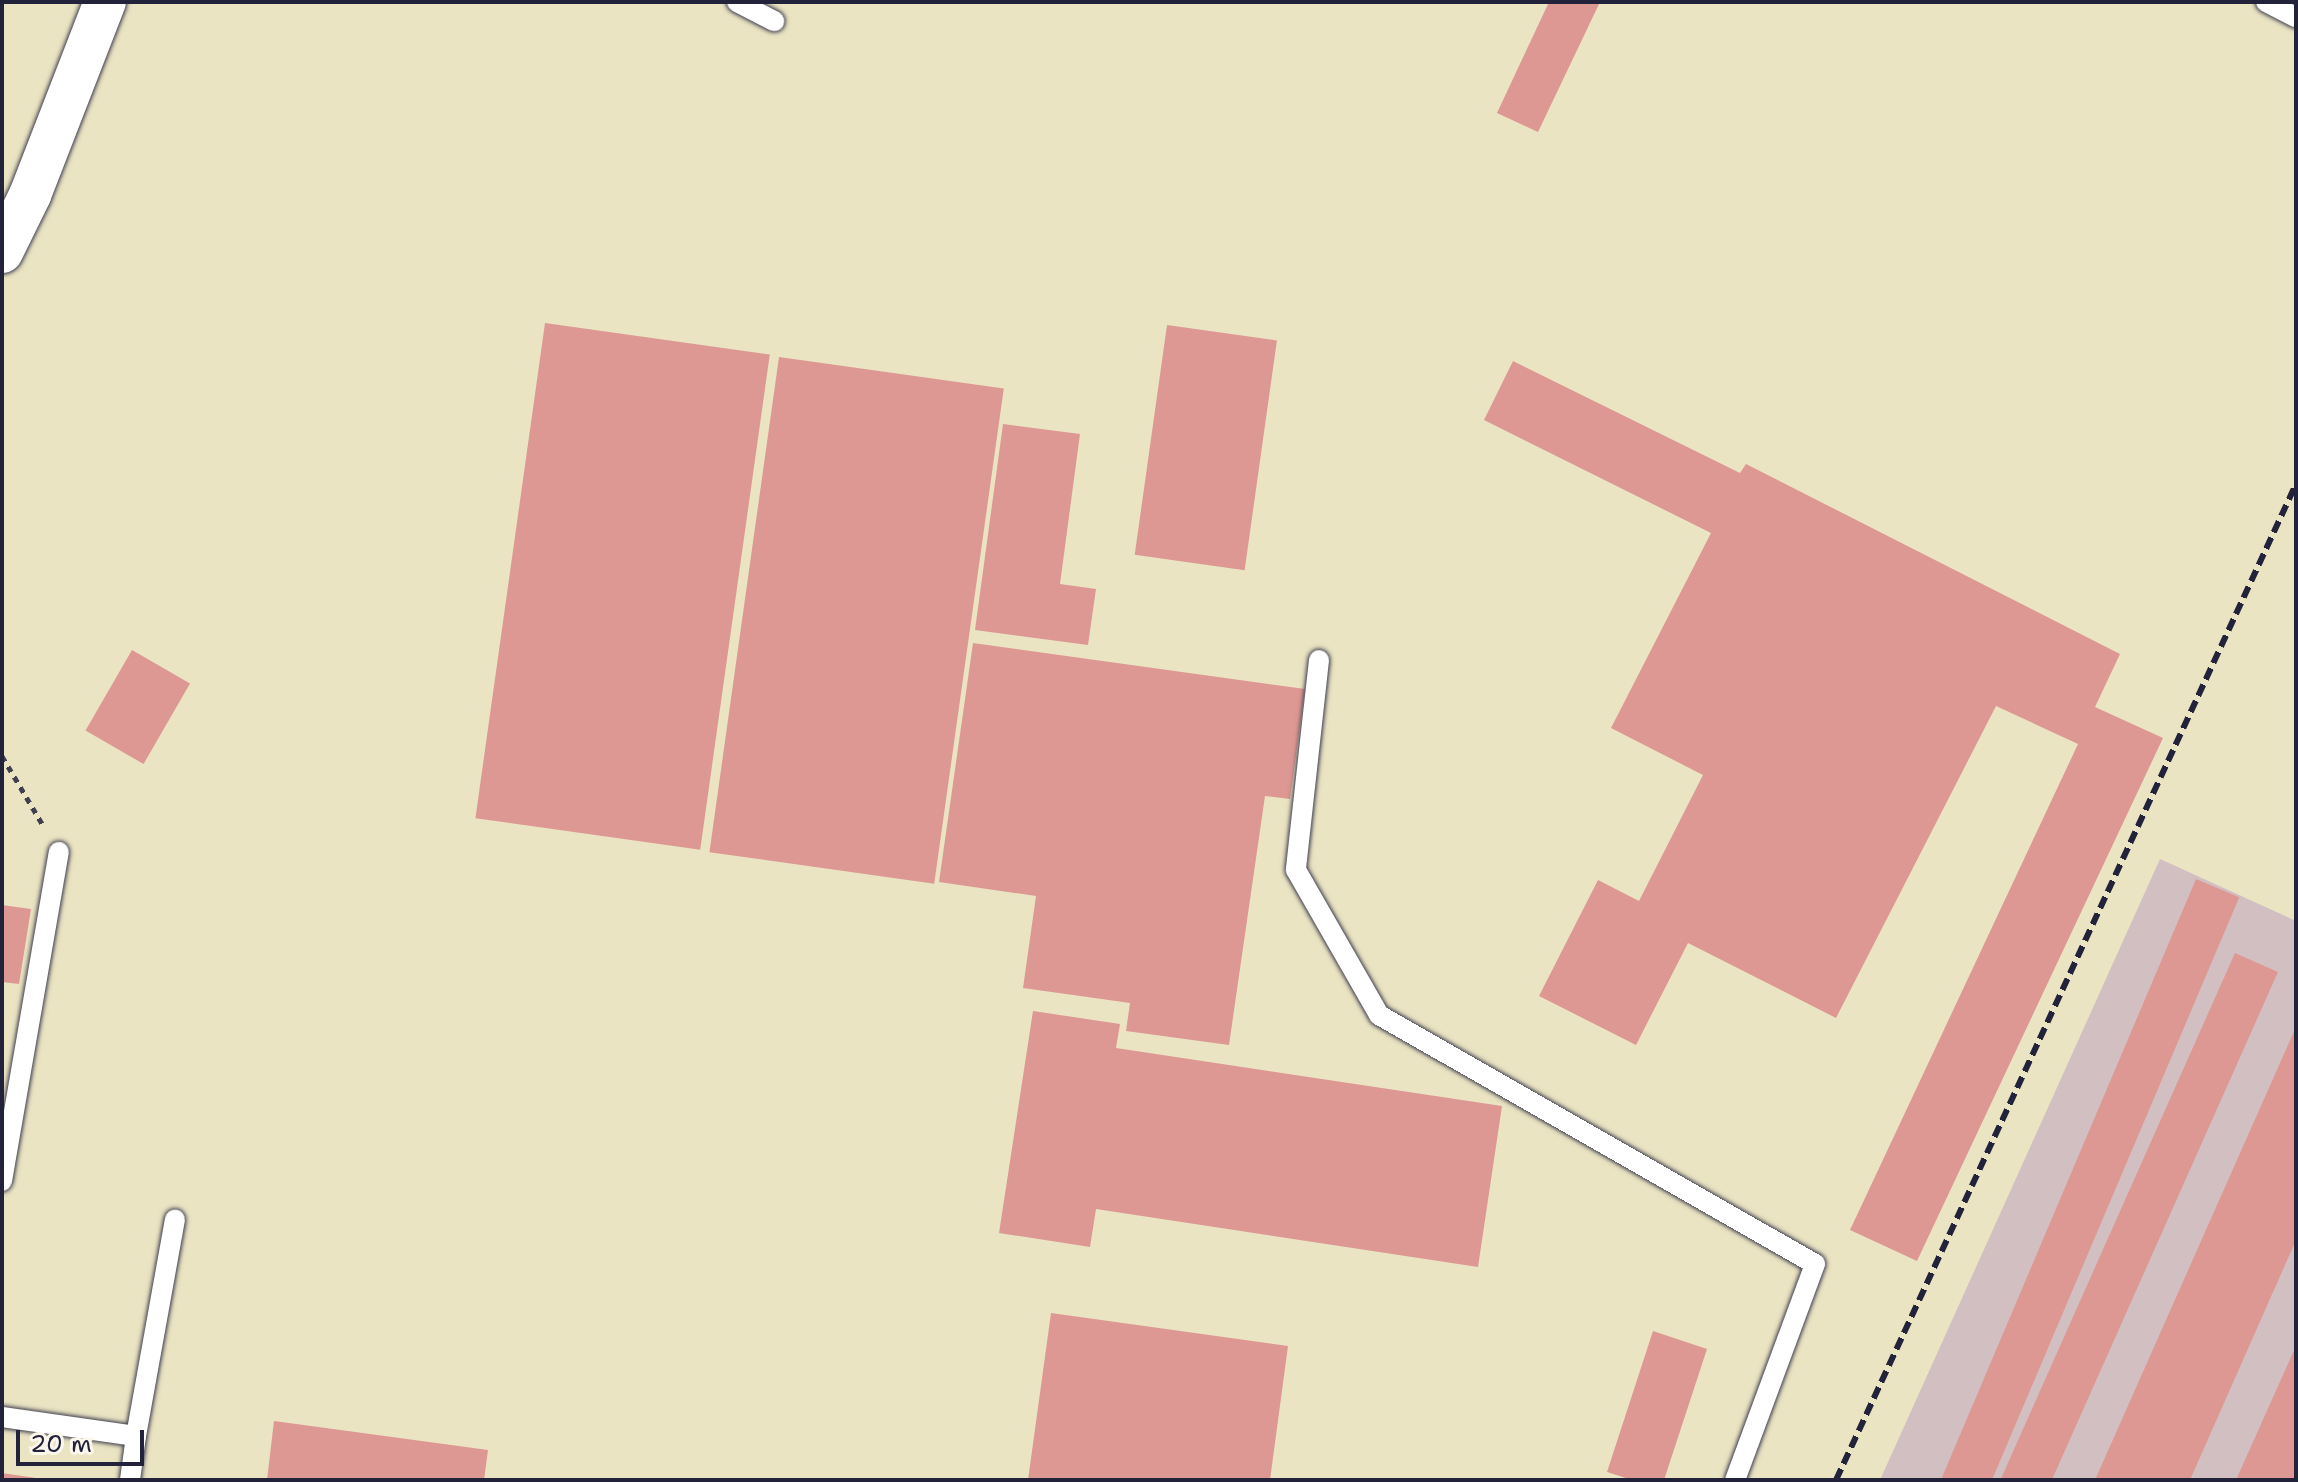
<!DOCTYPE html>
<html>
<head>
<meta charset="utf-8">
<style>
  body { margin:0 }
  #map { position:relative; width:2298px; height:1482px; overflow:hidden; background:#eae4c3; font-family:"Shantell Sans",sans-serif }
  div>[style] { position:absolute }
  .industrial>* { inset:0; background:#d2bfc1 }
  .building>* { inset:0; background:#dd9893; transform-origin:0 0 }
  .path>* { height:5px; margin-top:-2.5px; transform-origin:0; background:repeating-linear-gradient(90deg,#403f4f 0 6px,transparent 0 12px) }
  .roads { filter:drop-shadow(0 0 2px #403f4f) drop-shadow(0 0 2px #403f4f) }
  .service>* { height:20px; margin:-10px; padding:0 10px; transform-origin:10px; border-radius:10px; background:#fff }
  .minor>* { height:42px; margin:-21px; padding:0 21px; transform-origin:21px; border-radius:21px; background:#fff }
  .rail>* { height:6px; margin-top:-3px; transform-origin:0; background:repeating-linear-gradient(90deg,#22223b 0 12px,transparent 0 18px) }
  span { translate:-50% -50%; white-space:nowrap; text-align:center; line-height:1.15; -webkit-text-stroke:6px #fbf7ec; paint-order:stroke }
  .frame { position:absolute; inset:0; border:4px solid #22223b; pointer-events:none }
  .scale { position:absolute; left:16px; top:1430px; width:128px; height:36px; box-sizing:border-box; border:4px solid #22223b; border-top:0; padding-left:10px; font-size:24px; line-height:28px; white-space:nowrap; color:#22223b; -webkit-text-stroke:6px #fbf7ec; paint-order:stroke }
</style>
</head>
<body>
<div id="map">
  <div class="industrial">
    <i style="clip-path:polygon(2160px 859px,2296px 921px,2296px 1480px,1880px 1480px)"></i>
  </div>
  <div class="building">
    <i style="clip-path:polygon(1549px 2px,1600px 2px,1538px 132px,1497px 113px)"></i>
    <i style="left:545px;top:323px;width:227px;height:500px;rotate:8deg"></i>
    <i style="left:1167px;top:325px;width:111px;height:232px;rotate:8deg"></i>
    <i style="left:779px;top:357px;width:227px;height:500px;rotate:8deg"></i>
    <i style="clip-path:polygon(1513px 361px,1740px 473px,1746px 464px,2120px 654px,2095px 707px,2163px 738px,1917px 1261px,1850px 1230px,2078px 744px,1996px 706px,1836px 1018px,1688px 943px,1636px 1045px,1539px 996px,1598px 880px,1639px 901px,1703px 775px,1611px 728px,1711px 533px,1484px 420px)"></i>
    <i style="clip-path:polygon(1003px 424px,1080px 434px,1060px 584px,1096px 589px,1088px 645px,975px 630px)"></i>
    <i style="clip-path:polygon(973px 643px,1305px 689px,1290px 799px,1265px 796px,1229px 1045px,1126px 1031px,1130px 1003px,1023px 988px,1036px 896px,939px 882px)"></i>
    <i style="left:132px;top:650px;width:67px;height:93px;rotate:30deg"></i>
    <i style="left:2196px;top:879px;width:47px;height:656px;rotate:23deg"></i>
    <i style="clip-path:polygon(2px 905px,31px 909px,19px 984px,2px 982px)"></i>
    <i style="left:2235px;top:953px;width:47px;height:575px;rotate:24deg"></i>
    <i style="clip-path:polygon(1033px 1011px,1120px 1024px,1116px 1048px,1502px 1106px,1478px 1267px,1096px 1209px,1090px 1247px,999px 1233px)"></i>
    <i style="clip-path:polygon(2296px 1027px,2296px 1240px,2190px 1480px,2095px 1480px)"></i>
    <i style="clip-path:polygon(1051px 1313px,1288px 1346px,1270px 1480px,1028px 1480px)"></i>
    <i style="clip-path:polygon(1653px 1331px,1707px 1349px,1664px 1480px,1632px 1480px,1607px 1472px)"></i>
    <i style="clip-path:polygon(2296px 1346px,2296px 1480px,2236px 1480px)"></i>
    <i style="clip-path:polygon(274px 1421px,488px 1450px,484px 1480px,267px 1480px)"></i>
    <i style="clip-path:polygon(2px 1473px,36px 1478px,36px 1480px,2px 1480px)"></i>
  </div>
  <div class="path">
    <i style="left:2px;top:756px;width:82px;rotate:59.4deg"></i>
  </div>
  <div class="roads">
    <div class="service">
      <i style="left:737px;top:2px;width:42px;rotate:27.2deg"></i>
      <i style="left:2266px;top:2px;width:34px;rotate:27deg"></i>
      <i style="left:1319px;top:660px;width:211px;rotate:96.3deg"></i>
      <i style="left:1296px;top:870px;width:167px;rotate:60.2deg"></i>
      <i style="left:1379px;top:1015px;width:502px;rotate:29.73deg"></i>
      <i style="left:1815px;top:1264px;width:230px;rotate:110.3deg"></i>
      <i style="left:2px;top:1181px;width:334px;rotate:-80.2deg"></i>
      <i style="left:2px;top:1417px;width:135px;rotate:8.1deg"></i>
      <i style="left:136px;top:1436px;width:44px;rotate:97.8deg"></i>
      <i style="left:136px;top:1436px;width:220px;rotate:-79.8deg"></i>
    </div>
    <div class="minor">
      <i style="left:2px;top:252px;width:64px;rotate:-63.8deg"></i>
      <i style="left:30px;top:195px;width:207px;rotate:-68.8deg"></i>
    </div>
  </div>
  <div class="rail">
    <i style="left:1836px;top:1480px;width:1097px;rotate:-65.21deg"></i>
  </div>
  <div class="frame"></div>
  <div class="scale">20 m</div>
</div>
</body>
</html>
